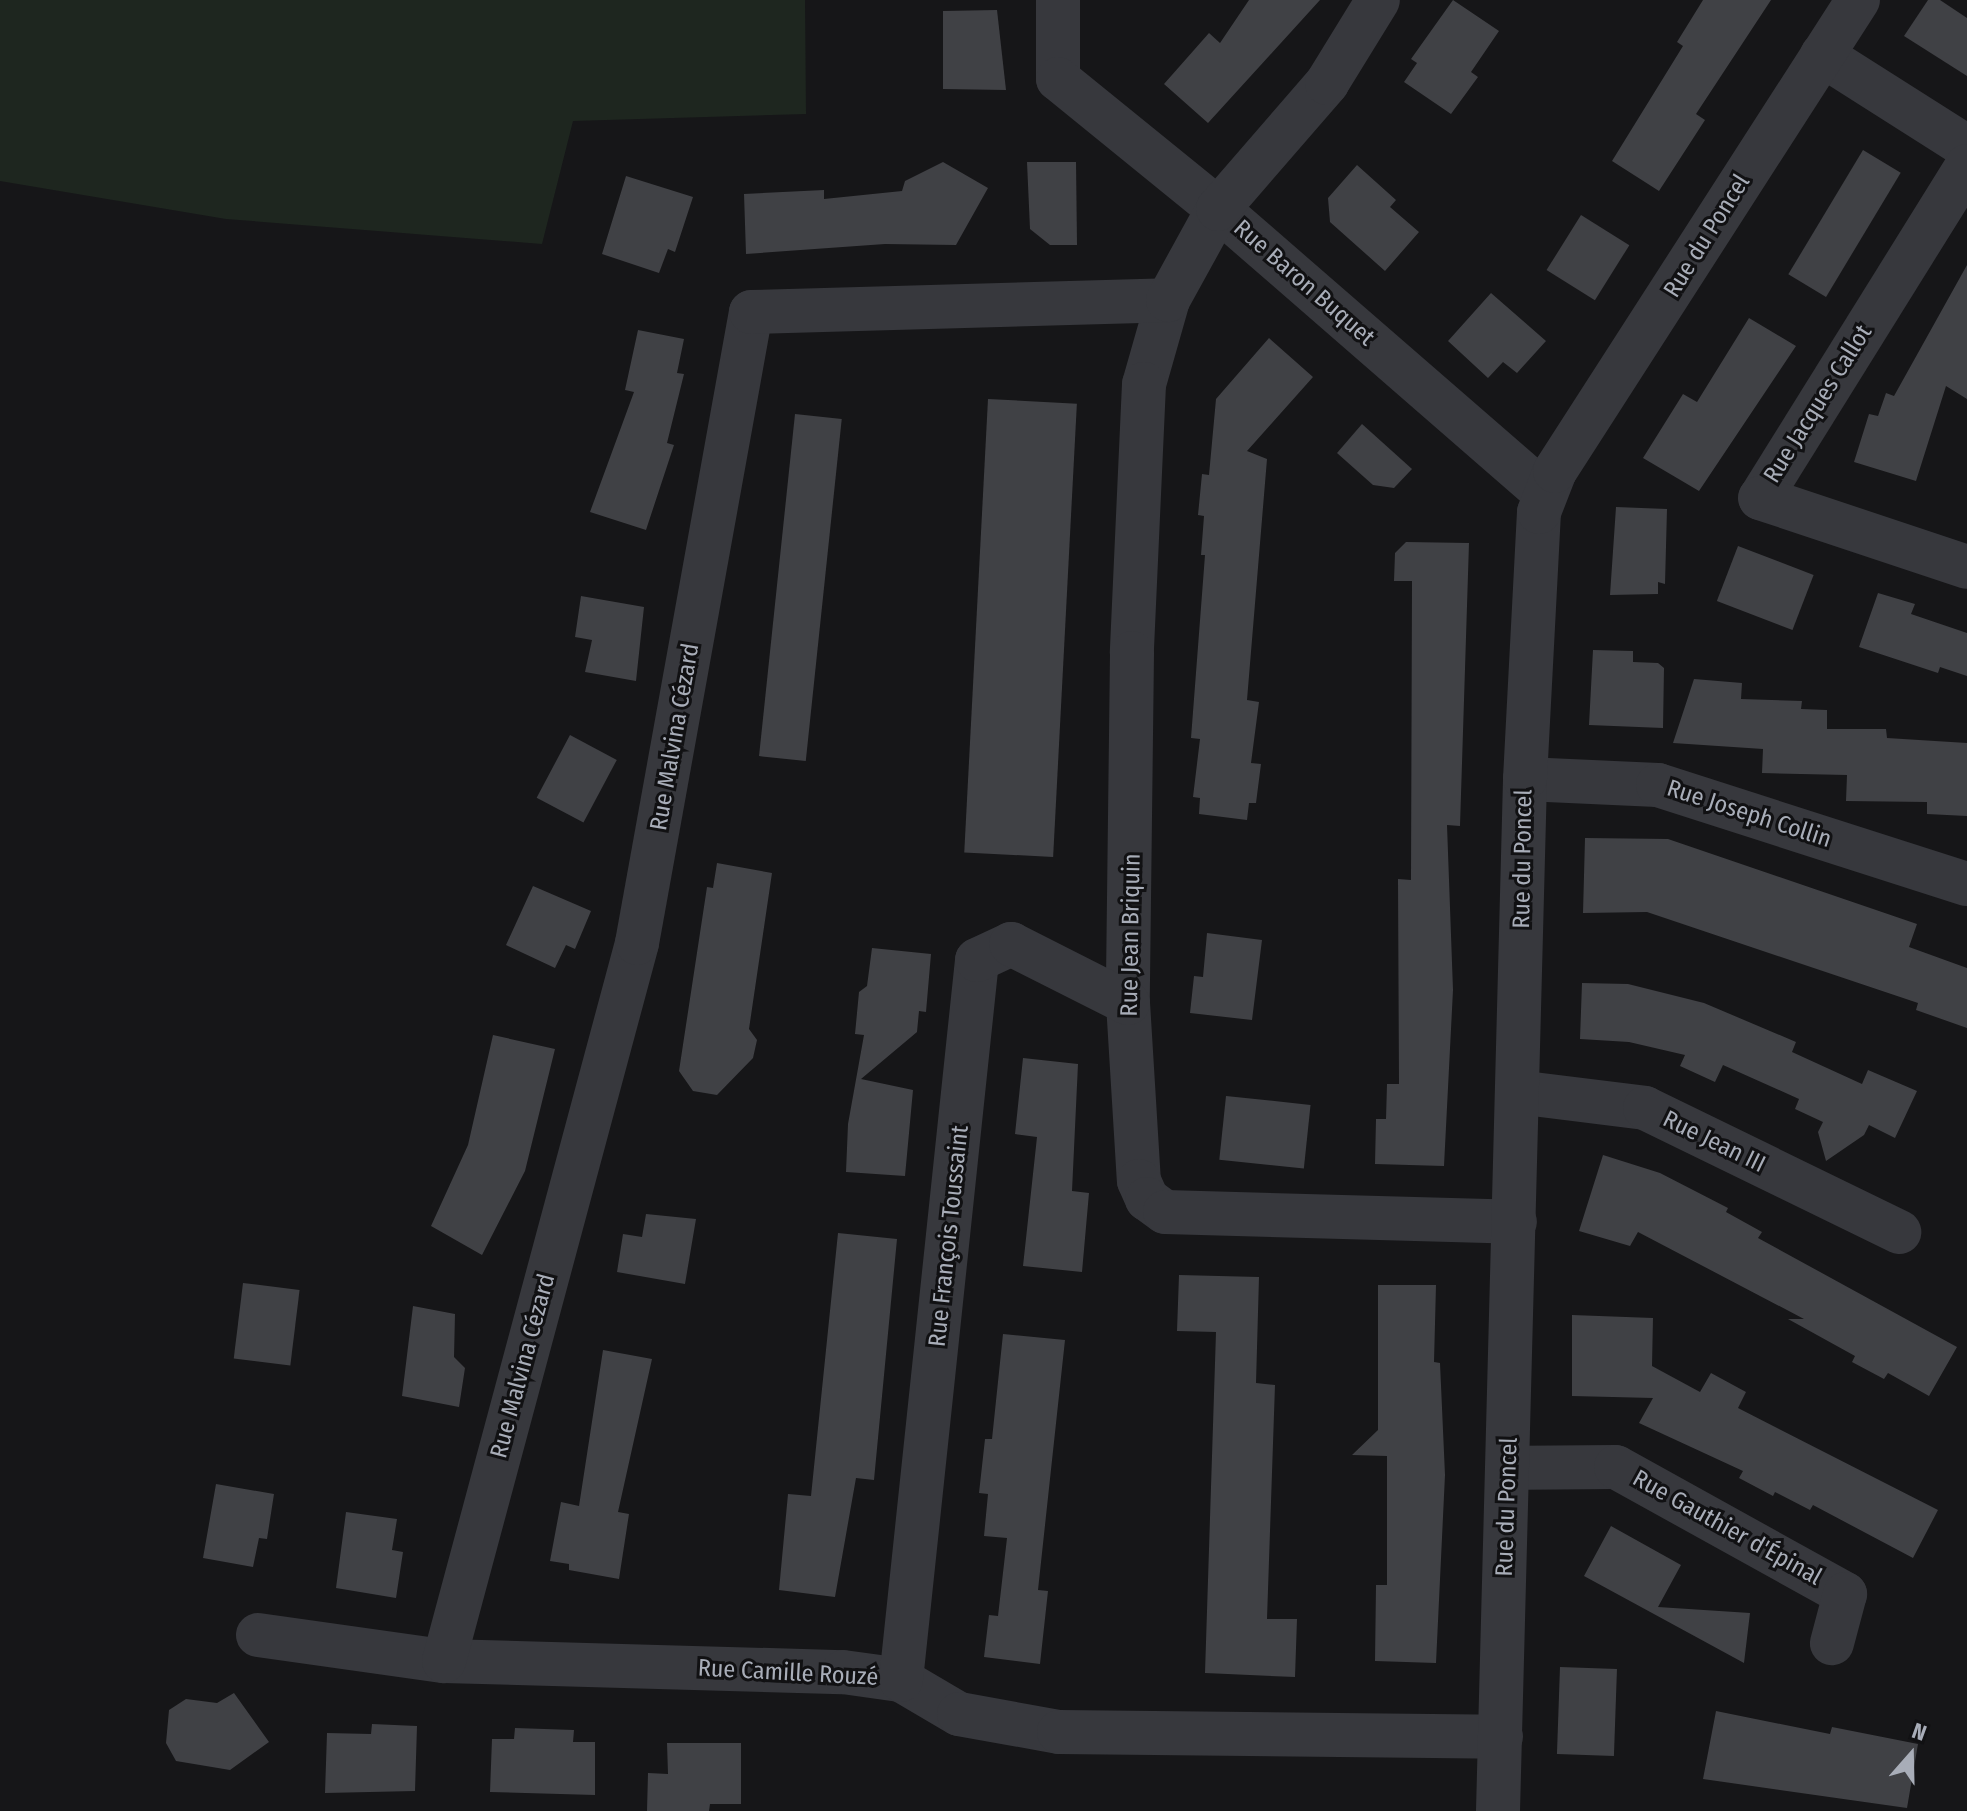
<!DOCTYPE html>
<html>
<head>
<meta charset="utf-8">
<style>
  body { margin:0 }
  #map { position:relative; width:1967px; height:1811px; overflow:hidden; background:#161618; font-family:"Fira Sans Condensed",sans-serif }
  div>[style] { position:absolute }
  .green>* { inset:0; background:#1e261f }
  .building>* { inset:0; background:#404145; transform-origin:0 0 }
  .minor>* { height:44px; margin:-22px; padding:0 22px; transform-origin:22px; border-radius:22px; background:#37383d }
  .tertiary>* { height:44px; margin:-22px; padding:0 22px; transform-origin:22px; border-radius:22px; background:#37383d }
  span { translate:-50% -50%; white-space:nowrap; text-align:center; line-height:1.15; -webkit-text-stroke:6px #111113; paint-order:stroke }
  .street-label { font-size:24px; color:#a8adb8 }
  .north { position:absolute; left:1871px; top:1715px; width:80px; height:80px; -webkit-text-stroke:6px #111113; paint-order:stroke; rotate:20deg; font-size:22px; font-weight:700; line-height:32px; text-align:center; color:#a8adb8 }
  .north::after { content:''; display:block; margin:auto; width:28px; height:36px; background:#a8adb8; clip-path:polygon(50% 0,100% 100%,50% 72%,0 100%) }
</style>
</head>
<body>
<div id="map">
  <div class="green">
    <i style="clip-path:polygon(0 0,805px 0,806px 114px,573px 121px,542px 244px,226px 219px,0 181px)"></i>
  </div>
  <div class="building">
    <i style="clip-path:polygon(1249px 0,1320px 0,1208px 123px,1164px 84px,1209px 33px,1220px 43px)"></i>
    <i style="clip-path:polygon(1453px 0,1499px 31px,1471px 72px,1478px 77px,1451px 114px,1404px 82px,1417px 63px,1411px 59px)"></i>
    <i style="clip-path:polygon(1703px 0,1771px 0,1696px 114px,1705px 120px,1659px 191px,1612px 161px,1683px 46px,1677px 42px)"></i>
    <i style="clip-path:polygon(1928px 0,1940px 0,1967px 18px,1967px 76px,1904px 36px)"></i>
    <i style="clip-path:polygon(997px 10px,1006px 90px,943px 89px,943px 11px)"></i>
    <i style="left:1863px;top:150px;width:44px;height:145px;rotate:31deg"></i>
    <i style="clip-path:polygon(943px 162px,988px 188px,956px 245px,885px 244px,746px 254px,744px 194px,824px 190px,824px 199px,902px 191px,905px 181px)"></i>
    <i style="clip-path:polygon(1027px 162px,1076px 162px,1077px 245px,1050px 245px,1030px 229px)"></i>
    <i style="clip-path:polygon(1357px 165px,1396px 200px,1390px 207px,1419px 232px,1385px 271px,1330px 222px,1328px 198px)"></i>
    <i style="clip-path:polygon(626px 176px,693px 197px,675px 252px,668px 249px,659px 273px,602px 254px)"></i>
    <i style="left:1581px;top:215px;width:57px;height:65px;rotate:32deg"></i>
    <i style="clip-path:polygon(1967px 265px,1967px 399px,1946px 386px,1916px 481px,1854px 462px,1869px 414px,1878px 416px,1886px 393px,1894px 396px)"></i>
    <i style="clip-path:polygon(1491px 293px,1546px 341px,1517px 373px,1503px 362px,1488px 378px,1448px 341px)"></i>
    <i style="clip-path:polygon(1749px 318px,1796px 346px,1699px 491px,1643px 458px,1683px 394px,1697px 402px)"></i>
    <i style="clip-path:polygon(638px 330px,684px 339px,677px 373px,684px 374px,667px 443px,674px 445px,646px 530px,590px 512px,634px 392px,625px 390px)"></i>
    <i style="clip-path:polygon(1269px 338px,1313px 377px,1247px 451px,1267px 459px,1247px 700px,1259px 702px,1251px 763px,1261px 764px,1256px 803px,1249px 803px,1247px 820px,1199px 814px,1200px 798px,1193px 797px,1200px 739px,1191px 738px,1205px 555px,1201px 555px,1204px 516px,1198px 515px,1202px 474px,1209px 475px,1216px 399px)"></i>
    <i style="left:988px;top:399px;width:89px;height:454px;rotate:3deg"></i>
    <i style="left:795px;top:414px;width:47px;height:344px;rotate:6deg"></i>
    <i style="clip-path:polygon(1362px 424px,1412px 469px,1394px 488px,1373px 485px,1337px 453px)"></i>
    <i style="clip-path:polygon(1616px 507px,1667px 509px,1665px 584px,1658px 582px,1658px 594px,1610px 595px)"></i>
    <i style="clip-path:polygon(1406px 542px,1469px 543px,1460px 826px,1447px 825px,1453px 990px,1444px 1166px,1375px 1164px,1376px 1119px,1386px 1119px,1387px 1084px,1399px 1084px,1398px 879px,1411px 880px,1412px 581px,1394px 581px,1395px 553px)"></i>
    <i style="left:1738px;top:546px;width:81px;height:59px;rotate:21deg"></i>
    <i style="clip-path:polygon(1878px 593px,1915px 604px,1911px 614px,1967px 633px,1967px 676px,1940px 667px,1938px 673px,1859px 647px)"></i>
    <i style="clip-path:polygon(581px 596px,644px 607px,636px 681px,585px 672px,592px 640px,575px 637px)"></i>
    <i style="clip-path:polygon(1593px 650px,1633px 651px,1633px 662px,1658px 663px,1664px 668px,1663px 728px,1589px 725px)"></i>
    <i style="clip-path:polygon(1694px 679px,1742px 683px,1741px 699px,1802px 701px,1801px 709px,1827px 710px,1827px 729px,1886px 729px,1887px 738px,1967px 743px,1967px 816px,1927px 814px,1927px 802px,1846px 801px,1847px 775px,1762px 773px,1763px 749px,1673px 743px)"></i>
    <i style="left:570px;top:735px;width:53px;height:71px;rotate:28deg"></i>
    <i style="clip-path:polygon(1585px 838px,1668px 839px,1917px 924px,1909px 947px,1967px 968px,1967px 1028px,1916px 1010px,1918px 1003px,1647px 912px,1583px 913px)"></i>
    <i style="clip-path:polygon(717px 863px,772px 873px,749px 1029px,757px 1040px,753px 1058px,717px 1095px,693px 1091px,679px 1071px,707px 887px,713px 888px)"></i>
    <i style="clip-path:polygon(533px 886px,591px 911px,575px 949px,566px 945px,555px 968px,506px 945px)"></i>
    <i style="clip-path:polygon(1207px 933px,1262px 940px,1252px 1020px,1190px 1013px,1194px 976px,1203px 977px)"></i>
    <i style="clip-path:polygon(872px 948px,931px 954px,926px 1012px,919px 1011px,917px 1032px,861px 1079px,913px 1090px,905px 1176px,846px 1172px,848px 1124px,864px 1035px,855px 1034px,859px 992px,867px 986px)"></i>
    <i style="clip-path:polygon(1582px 983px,1628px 984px,1704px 1003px,1796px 1042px,1792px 1052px,1862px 1084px,1868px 1070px,1917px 1091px,1895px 1138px,1869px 1125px,1864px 1135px,1826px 1161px,1818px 1132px,1823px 1122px,1795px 1109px,1799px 1099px,1723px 1065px,1715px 1082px,1680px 1066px,1685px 1055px,1629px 1042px,1580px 1039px)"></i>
    <i style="clip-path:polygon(493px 1035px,555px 1049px,525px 1171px,482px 1255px,431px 1226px,468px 1145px)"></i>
    <i style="clip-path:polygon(1023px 1058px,1078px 1064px,1072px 1191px,1089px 1193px,1082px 1272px,1023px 1266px,1037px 1137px,1015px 1134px)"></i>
    <i style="left:1226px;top:1096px;width:85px;height:64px;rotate:6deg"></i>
    <i style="clip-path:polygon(1603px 1155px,1660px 1173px,1728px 1208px,1726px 1212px,1762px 1232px,1758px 1238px,1957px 1347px,1929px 1396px,1888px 1373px,1884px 1379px,1852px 1362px,1855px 1356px,1788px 1319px,1804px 1319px,1638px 1232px,1630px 1246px,1579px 1231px)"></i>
    <i style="clip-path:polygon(646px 1214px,696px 1219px,685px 1284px,617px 1272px,623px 1234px,642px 1237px)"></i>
    <i style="clip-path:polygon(838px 1233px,897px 1239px,874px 1480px,856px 1478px,835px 1597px,779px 1590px,788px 1494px,811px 1496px)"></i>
    <i style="clip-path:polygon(1179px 1275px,1259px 1277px,1256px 1383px,1275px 1385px,1267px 1619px,1297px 1619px,1295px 1677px,1205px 1673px,1216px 1332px,1177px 1331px)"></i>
    <i style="left:243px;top:1283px;width:57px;height:76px;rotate:7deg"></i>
    <i style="clip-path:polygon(1378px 1285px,1436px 1285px,1434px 1362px,1440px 1363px,1445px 1475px,1436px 1663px,1375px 1661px,1376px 1585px,1387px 1585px,1387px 1456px,1352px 1455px,1378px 1430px)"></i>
    <i style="clip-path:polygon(413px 1306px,455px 1314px,454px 1357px,465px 1368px,459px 1407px,402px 1396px)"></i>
    <i style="clip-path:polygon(1572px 1315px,1653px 1318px,1652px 1366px,1700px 1392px,1711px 1373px,1746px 1392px,1738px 1408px,1938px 1510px,1913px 1558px,1813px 1505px,1810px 1510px,1775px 1492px,1773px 1496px,1739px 1478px,1743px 1471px,1639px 1423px,1653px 1398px,1572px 1396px)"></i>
    <i style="clip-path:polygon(1003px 1334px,1065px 1340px,1038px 1590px,1048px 1591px,1040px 1664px,984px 1657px,989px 1615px,998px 1616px,1007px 1538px,984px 1536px,988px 1494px,979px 1493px,985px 1439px,992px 1439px)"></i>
    <i style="clip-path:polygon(603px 1350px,652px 1359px,618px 1512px,629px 1514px,619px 1579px,569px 1570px,569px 1564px,550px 1561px,561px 1502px,579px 1506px)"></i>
    <i style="clip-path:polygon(216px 1484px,274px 1494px,267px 1539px,259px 1538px,253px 1567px,203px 1558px)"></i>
    <i style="clip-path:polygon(346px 1512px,397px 1519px,392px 1550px,403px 1552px,396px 1598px,336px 1588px)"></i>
    <i style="clip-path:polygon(1611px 1526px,1681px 1565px,1658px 1607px,1750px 1613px,1744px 1663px,1584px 1576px)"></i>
    <i style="left:1560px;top:1667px;width:57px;height:87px;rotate:2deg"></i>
    <i style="clip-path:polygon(234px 1693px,269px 1742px,230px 1770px,176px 1761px,166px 1743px,169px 1710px,186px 1699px,217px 1703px)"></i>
    <i style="clip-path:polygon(1716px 1711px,1830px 1734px,1832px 1727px,1918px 1744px,1907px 1808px,1703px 1779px)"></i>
    <i style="clip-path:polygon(372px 1724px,417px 1726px,415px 1791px,325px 1793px,327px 1733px,371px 1734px)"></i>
    <i style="clip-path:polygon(515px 1728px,574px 1730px,573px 1742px,595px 1742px,595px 1795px,490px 1792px,492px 1739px,514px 1739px)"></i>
    <i style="clip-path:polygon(667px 1743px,741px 1743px,741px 1804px,710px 1804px,709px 1811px,647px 1811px,648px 1773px,668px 1774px)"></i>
  </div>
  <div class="minor">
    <i style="left:1058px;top:0;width:79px;rotate:90deg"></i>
    <i style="left:1058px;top:79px;width:206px;rotate:39.1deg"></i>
    <i style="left:1218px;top:209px;width:432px;rotate:41deg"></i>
    <i style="left:1822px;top:55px;width:172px;rotate:32.4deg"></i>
    <i style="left:1967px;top:166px;width:391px;rotate:121.9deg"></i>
    <i style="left:1760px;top:498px;width:218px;rotate:18.4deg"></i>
    <i style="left:1168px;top:300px;width:87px;rotate:105.9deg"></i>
    <i style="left:1144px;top:384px;width:269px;rotate:92.6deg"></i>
    <i style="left:1132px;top:653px;width:350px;rotate:90.7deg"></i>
    <i style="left:1128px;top:1003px;width:178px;rotate:86.5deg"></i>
    <i style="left:1139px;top:1181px;width:20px;rotate:66deg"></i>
    <i style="left:1147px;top:1199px;width:22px;rotate:36deg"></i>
    <i style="left:1165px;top:1212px;width:350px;rotate:1.6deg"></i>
    <i style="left:1525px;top:779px;width:133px;rotate:2.6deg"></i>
    <i style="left:1658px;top:785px;width:324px;rotate:17.8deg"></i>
    <i style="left:1517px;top:1092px;width:129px;rotate:7.1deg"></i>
    <i style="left:1645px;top:1108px;width:283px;rotate:26deg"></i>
    <i style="left:1508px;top:1468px;width:108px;rotate:-0.5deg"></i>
    <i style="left:1616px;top:1467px;width:262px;rotate:29deg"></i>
    <i style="left:1845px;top:1594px;width:51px;rotate:104.9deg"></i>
    <i style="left:258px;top:1635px;width:188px;rotate:8deg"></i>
    <i style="left:444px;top:1661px;width:399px;rotate:1.6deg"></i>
    <i style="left:843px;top:1672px;width:59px;rotate:7.9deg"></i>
    <i style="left:901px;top:1680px;width:67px;rotate:30.4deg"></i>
    <i style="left:959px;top:1714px;width:102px;rotate:10.2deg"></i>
    <i style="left:1059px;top:1732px;width:442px;rotate:0.6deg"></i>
    <i style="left:444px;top:1661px;width:743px;rotate:-74.95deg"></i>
    <i style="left:637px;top:943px;width:641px;rotate:-79.76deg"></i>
    <i style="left:751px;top:312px;width:417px;rotate:-1.6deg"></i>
    <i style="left:1168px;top:300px;width:104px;rotate:-61.2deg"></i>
    <i style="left:1218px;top:209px;width:167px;rotate:-49.1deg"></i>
    <i style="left:1327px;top:83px;width:97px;rotate:-58.4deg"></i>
    <i style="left:901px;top:1680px;width:724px;rotate:-83.97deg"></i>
    <i style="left:977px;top:960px;width:38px;rotate:-25deg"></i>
    <i style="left:1011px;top:944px;width:131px;rotate:26.8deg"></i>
  </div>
  <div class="tertiary">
    <i style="left:1498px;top:1811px;width:1032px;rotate:-88.5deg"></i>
    <i style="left:1525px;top:779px;width:267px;rotate:-87deg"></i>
    <i style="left:1539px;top:512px;width:44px;rotate:-68.7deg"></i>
    <i style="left:1555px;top:471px;width:560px;rotate:-57.25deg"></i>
  </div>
  <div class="street-label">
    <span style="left:1707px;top:236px;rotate:-58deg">Rue du Poncel</span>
    <span style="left:1304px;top:283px;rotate:41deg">Rue Baron Buquet</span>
    <span style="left:1818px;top:404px;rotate:-58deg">Rue Jacques Callot</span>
    <span style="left:675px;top:737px;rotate:-80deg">Rue Malvina Cézard</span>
    <span style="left:1749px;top:814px;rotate:18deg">Rue Joseph Collin</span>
    <span style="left:1523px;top:859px;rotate:-89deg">Rue du Poncel</span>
    <span style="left:1131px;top:935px;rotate:-89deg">Rue Jean Briquin</span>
    <span style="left:1714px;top:1142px;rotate:26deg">Rue Jean III</span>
    <span style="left:949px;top:1236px;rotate:-84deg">Rue François Toussaint</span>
    <span style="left:523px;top:1366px;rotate:-75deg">Rue Malvina Cézard</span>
    <span style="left:1507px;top:1507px;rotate:-88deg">Rue du Poncel</span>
    <span style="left:1727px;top:1528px;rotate:29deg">Rue Gauthier d'Épinal</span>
    <span style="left:788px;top:1673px;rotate:3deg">Rue Camille Rouzé</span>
  </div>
  <div class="north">N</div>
</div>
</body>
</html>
